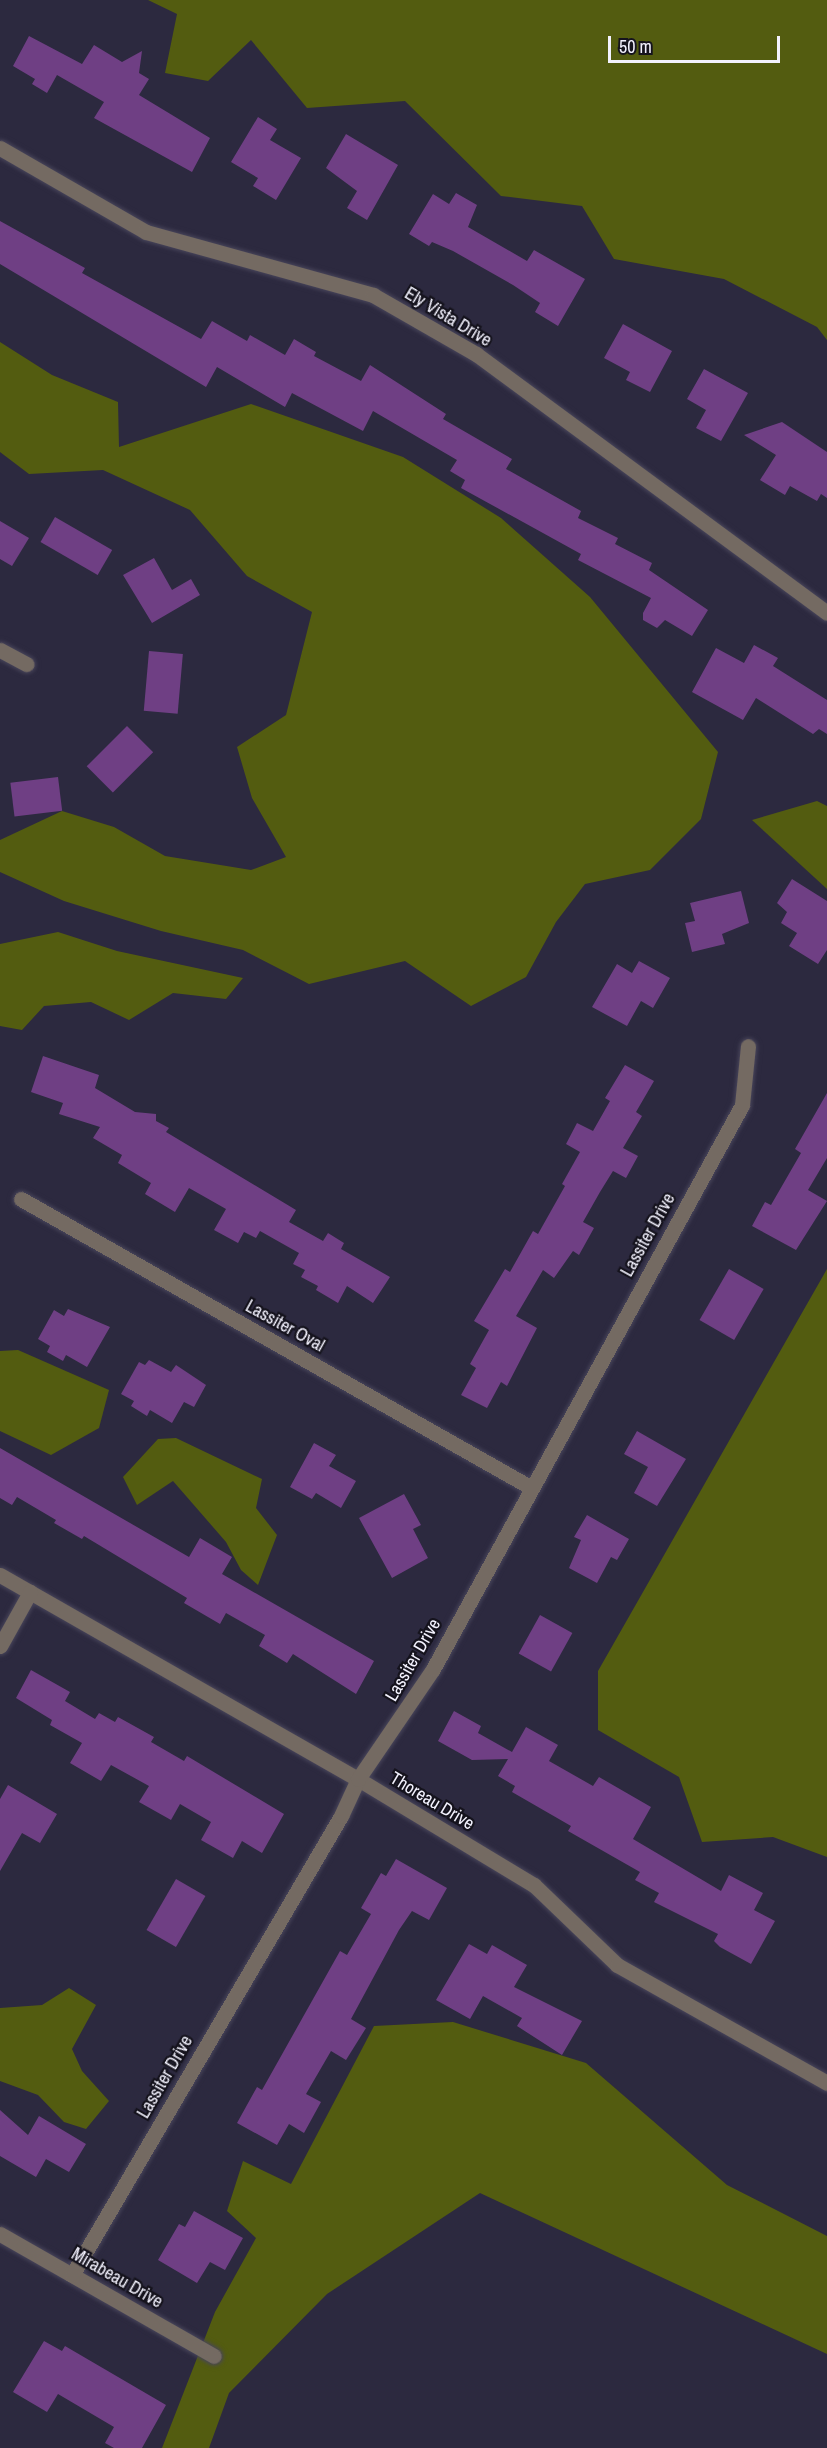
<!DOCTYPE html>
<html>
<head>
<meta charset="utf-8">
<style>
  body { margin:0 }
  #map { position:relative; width:827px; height:2448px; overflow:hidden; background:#2c293f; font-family:"Archivo Narrow",sans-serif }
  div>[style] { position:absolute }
  .forest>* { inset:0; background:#535c10 }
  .building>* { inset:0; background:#6f3f84; transform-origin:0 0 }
  .roads { filter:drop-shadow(0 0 2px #48455a) drop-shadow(0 0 2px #48455a) }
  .street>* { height:15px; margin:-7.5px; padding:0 7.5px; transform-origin:7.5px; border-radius:7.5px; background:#746a62 }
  span { translate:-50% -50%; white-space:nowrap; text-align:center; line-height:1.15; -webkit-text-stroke:4.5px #15131d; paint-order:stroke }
  .street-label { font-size:18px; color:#f3f2fe }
  .scale { position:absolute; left:608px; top:36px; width:172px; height:27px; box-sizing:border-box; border:3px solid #f3f2fe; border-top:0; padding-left:8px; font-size:18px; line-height:21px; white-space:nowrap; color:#f3f2fe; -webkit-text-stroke:4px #15131d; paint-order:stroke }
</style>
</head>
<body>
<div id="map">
  <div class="forest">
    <i style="clip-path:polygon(148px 0,827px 0,827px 340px,817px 327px,724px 279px,614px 259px,582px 206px,501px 196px,405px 101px,307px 108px,251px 40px,208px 81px,165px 73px,177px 14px)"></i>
    <i style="clip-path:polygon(0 342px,52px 375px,118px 402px,119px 447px,251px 404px,403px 457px,501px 518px,590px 597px,718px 752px,701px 819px,650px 870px,585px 884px,556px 922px,526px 977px,471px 1006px,405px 961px,309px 984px,243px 950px,161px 931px,64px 901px,0 872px,0 840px,62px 811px,114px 827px,165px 856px,251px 870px,286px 857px,252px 798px,237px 747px,286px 715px,312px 612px,247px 576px,190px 510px,103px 470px,29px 474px,0 452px)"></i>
    <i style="clip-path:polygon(817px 801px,827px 806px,827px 889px,752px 820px)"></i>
    <i style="clip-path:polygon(58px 932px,117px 951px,243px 978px,226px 999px,173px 993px,129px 1020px,91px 1002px,44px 1006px,22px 1030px,0 1026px,0 944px)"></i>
    <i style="clip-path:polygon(827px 1269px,827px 1857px,773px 1837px,702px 1842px,679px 1777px,598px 1730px,598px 1671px)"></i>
    <i style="clip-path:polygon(18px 1350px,109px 1390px,99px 1428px,51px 1455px,0 1431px,0 1351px)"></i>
    <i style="clip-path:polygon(176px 1438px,262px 1479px,256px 1508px,277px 1535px,258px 1585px,241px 1570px,226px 1542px,173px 1481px,137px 1505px,123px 1477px,158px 1439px)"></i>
    <i style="clip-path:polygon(69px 1988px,96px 2005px,72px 2049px,82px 2071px,109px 2101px,86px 2129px,64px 2122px,38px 2095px,0 2081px,0 2008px,42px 2005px)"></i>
    <i style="clip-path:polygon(453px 2022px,586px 2063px,727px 2185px,827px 2236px,827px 2354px,480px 2193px,327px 2294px,229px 2393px,209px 2448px,162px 2448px,215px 2312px,256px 2238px,227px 2211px,243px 2161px,291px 2184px,374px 2026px)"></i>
  </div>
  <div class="building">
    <i style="clip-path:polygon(29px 36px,82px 64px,94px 45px,122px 62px,142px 51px,139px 73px,149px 79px,139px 95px,210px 138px,192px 172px,94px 118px,104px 102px,57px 75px,47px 93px,32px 84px,35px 79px,13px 66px)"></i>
    <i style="clip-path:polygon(258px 117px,277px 129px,270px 140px,301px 158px,276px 200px,253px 186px,258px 178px,231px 162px)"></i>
    <i style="clip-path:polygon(346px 134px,398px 165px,367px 220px,347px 208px,357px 191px,326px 168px)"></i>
    <i style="clip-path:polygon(456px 193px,477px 205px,468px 227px,527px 261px,534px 250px,585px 279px,558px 326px,535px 312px,540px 303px,513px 285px,453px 251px,432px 242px,429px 246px,409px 234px,433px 194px,449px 204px)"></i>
    <i style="clip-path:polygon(0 221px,85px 268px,82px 273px,201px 339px,212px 321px,247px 341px,250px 335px,285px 355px,294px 339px,316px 352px,314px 356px,361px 381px,370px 365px,446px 414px,443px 419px,512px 459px,506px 469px,581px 511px,578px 518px,618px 538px,615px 544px,652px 563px,649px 570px,708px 610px,692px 636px,665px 620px,657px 628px,643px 620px,643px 613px,651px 598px,578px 560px,581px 554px,461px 488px,465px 480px,450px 471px,457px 460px,373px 411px,363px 431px,292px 393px,285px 407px,217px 367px,206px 387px,0 264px)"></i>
    <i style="clip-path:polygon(623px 324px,672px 351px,650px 392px,626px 380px,630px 372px,604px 358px)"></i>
    <i style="clip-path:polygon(704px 369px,748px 393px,721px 441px,696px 428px,706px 410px,687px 399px)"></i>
    <i style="clip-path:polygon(782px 422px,827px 452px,827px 498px,821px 494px,817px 501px,790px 486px,785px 495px,760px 480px,776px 455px,744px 435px)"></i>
    <i style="left:55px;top:517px;width:66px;height:29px;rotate:30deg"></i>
    <i style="clip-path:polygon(0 521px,29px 538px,12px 566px,0 559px)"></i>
    <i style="clip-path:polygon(154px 558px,172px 590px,191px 579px,200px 595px,152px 623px,123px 575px)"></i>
    <i style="clip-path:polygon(754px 645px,778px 658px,773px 666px,827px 700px,827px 734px,819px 729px,813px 734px,756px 698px,743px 720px,692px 692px,716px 648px,744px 663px)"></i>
    <i style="left:149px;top:651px;width:34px;height:60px;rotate:5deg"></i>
    <i style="left:127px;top:726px;width:37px;height:57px;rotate:45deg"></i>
    <i style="left:58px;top:777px;width:34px;height:48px;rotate:83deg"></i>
    <i style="clip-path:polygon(792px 879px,827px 901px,827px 950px,818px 964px,789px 946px,797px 933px,781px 923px,787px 912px,777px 903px)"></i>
    <i style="clip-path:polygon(741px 891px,749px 923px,722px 934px,725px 944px,692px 952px,685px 923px,695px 921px,690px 903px)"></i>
    <i style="clip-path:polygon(639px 961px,670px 978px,653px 1008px,641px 1001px,627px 1026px,592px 1007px,617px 964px,632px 973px)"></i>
    <i style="clip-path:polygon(43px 1056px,99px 1075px,95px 1088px,135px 1112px,156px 1114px,156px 1121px,169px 1128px,166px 1132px,296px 1210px,289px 1222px,323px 1241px,328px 1233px,344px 1243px,341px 1249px,390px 1277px,373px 1303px,347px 1286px,338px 1303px,316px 1290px,318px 1286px,301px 1277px,305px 1270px,293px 1264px,299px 1253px,260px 1231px,256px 1238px,244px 1232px,238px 1243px,214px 1230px,226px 1209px,189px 1188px,175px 1212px,145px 1194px,151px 1183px,118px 1163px,122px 1155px,93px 1138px,100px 1127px,59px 1114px,63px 1103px,31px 1092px)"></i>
    <i style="clip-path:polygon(625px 1065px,654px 1081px,636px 1112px,642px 1116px,623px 1148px,638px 1156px,626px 1178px,613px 1171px,600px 1192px,583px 1222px,594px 1228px,579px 1255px,573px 1251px,554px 1278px,543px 1270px,516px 1316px,537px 1328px,507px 1386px,501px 1382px,487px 1408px,461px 1395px,476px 1368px,470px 1364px,489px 1330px,474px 1321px,505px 1269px,510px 1272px,533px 1231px,538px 1234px,565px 1186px,562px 1184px,580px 1152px,566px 1144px,577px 1123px,593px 1131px,610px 1101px,605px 1098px)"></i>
    <i style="clip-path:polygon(827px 1093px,827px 1158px,808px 1190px,827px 1201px,796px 1250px,752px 1226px,765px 1202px,771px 1205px,801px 1153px,795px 1149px)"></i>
    <i style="left:729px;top:1269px;width:40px;height:59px;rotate:30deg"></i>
    <i style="clip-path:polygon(68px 1309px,110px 1327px,87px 1367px,66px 1355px,63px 1361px,47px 1352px,50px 1346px,38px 1339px,54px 1310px,64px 1316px)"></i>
    <i style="clip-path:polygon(149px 1360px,171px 1372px,176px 1365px,206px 1385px,194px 1407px,184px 1402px,172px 1423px,150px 1410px,147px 1416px,131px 1406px,134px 1401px,121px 1394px,139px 1362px,145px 1365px)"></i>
    <i style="clip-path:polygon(637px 1431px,686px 1459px,657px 1506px,634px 1493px,648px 1467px,624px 1454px)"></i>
    <i style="clip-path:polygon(314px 1443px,336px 1455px,329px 1466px,356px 1481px,341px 1508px,316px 1493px,312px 1499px,290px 1487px)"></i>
    <i style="clip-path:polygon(0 1448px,189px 1557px,200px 1538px,232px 1557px,222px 1574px,374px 1661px,356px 1694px,293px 1654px,287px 1663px,259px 1646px,265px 1635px,226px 1613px,220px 1624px,184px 1603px,187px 1598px,84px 1536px,82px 1539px,54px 1523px,56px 1520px,17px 1497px,12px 1505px,0 1498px)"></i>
    <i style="clip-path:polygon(404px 1494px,421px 1525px,413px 1529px,428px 1558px,392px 1578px,359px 1518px)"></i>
    <i style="clip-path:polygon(587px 1515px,629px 1539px,617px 1560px,611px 1557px,597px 1583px,569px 1568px,581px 1540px,574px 1537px)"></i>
    <i style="left:540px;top:1615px;width:37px;height:44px;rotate:29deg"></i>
    <i style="clip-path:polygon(31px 1670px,70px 1692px,65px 1701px,95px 1719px,99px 1713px,115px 1722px,118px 1717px,154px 1737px,151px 1742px,184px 1761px,187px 1756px,284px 1814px,262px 1853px,242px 1841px,233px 1858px,201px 1840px,211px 1822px,180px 1804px,171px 1820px,139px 1802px,149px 1786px,111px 1765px,101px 1781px,70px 1763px,82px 1743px,50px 1725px,52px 1720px,16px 1698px)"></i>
    <i style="clip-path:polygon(454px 1711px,481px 1726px,478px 1733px,512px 1752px,526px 1727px,558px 1745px,549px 1761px,593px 1786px,599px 1777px,651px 1807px,633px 1839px,721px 1891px,729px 1875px,763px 1893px,754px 1910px,775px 1921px,751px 1964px,720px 1947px,714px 1941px,718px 1934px,654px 1902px,659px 1893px,635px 1880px,640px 1872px,568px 1831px,571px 1826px,512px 1792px,515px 1786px,498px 1776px,508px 1759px,472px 1760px,438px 1741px)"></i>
    <i style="clip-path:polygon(8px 1785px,57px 1814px,40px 1843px,22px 1833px,0 1871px,0 1799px)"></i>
    <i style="clip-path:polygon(396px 1859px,447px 1888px,429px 1920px,412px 1911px,399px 1930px,351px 2019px,366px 2028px,346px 2060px,331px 2051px,306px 2094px,321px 2102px,304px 2133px,289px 2124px,277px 2145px,237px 2123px,257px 2087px,262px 2090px,340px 1951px,347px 1955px,371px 1914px,361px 1908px,381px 1873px,386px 1876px)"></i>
    <i style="left:176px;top:1879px;width:34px;height:59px;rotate:30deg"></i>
    <i style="clip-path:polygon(469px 1944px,487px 1954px,492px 1945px,527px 1965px,514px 1987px,582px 2021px,562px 2055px,517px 2026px,522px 2018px,483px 1996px,470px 2019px,436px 2000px)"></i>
    <i style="clip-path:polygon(0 2110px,28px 2135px,39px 2116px,86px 2144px,69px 2172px,46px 2159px,36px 2177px,0 2156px)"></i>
    <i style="clip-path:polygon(194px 2211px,243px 2238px,225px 2270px,210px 2262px,197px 2283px,158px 2260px,179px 2224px,185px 2227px)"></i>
    <i style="clip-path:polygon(44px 2341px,62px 2351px,65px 2346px,166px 2405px,142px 2448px,114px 2448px,105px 2443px,114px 2427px,58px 2394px,47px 2412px,13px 2392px)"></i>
  </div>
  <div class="roads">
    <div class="street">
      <i style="left:0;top:148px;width:168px;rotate:29.9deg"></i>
      <i style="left:146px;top:232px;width:236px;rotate:15.5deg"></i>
      <i style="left:373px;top:295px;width:119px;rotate:29.8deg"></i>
      <i style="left:476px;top:354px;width:436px;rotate:36.4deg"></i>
      <i style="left:0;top:650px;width:30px;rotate:28deg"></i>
      <i style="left:21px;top:1199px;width:585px;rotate:29.5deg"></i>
      <i style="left:0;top:1575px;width:412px;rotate:29.7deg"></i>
      <i style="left:358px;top:1779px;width:205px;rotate:31.1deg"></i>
      <i style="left:534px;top:1885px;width:115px;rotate:43.9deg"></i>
      <i style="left:617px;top:1965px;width:241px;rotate:29.3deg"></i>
      <i style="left:0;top:1646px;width:62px;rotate:-60.9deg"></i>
      <i style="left:0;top:2234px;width:246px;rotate:29.7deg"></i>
      <i style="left:72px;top:2275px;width:532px;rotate:-59.63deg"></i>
      <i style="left:341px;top:1816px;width:41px;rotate:-65.3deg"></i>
      <i style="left:358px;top:1779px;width:133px;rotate:-55.7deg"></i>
      <i style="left:433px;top:1669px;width:643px;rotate:-61.28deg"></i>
      <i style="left:742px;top:1105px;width:59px;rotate:-84.2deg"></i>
    </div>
  </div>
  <div class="street-label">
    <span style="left:448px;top:317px;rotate:31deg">Ely Vista Drive</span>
    <span style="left:648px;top:1235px;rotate:-61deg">Lassiter Drive</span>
    <span style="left:285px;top:1326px;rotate:29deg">Lassiter Oval</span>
    <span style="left:413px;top:1660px;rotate:-60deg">Lassiter Drive</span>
    <span style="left:432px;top:1801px;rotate:31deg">Thoreau Drive</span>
    <span style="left:165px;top:2077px;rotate:-60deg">Lassiter Drive</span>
    <span style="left:117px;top:2278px;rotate:30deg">Mirabeau Drive</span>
  </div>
  <div class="scale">50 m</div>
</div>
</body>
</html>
